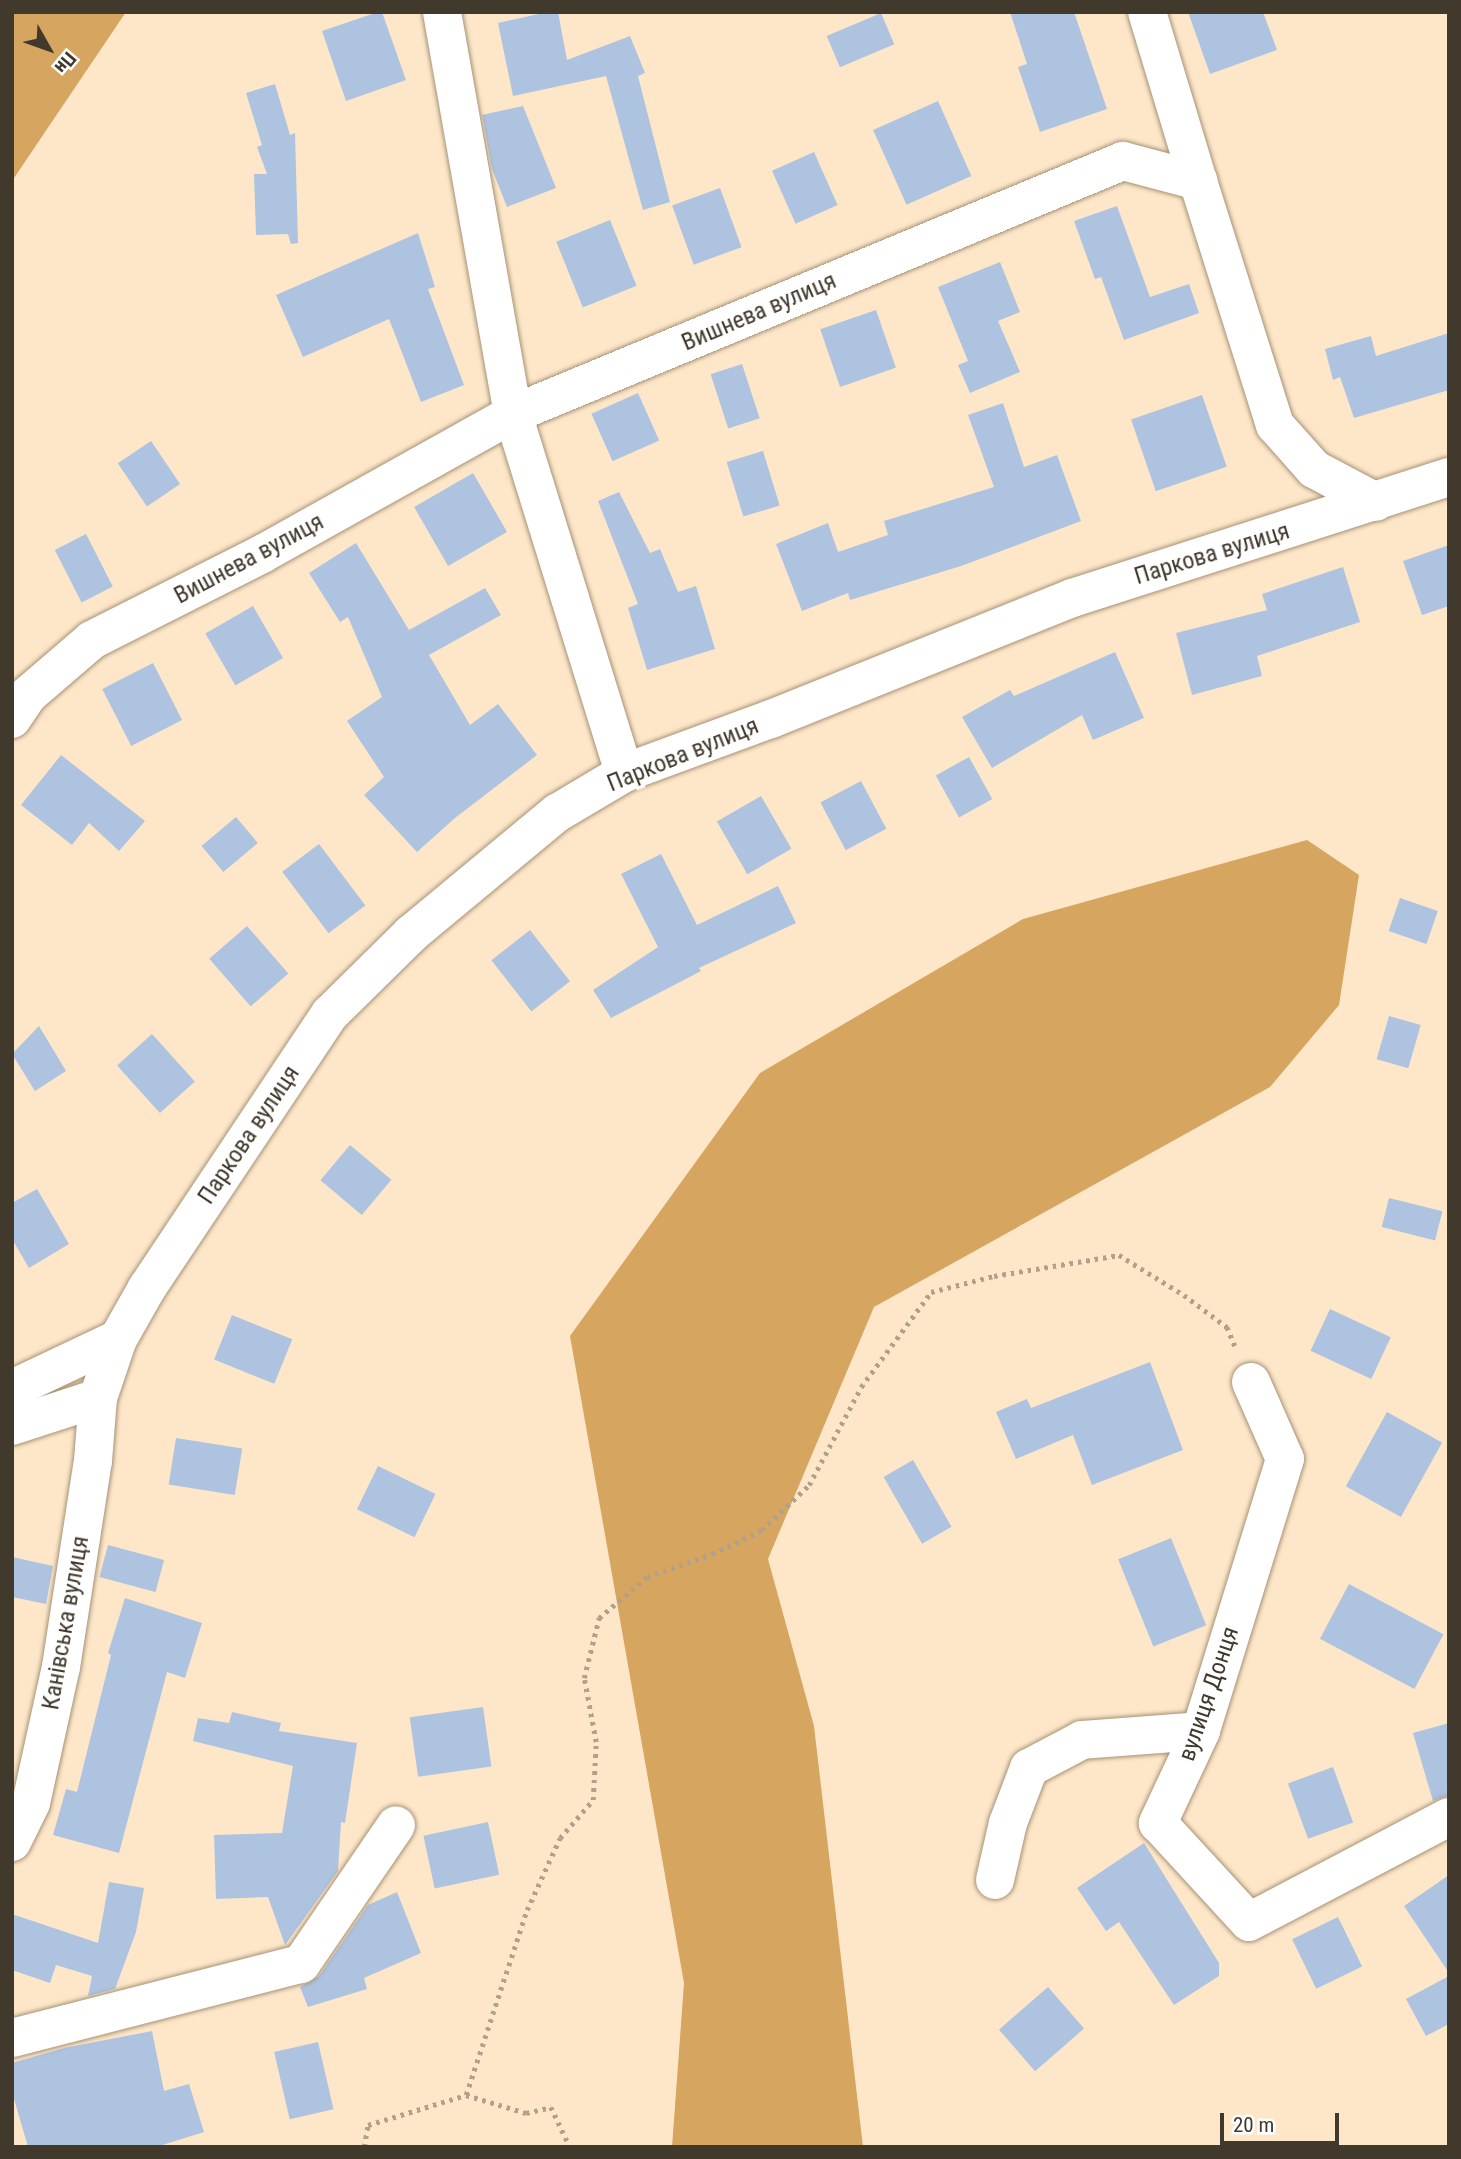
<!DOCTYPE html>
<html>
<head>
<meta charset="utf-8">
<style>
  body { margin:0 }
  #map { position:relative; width:1461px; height:2159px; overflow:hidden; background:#fee7c9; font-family:"Roboto Condensed",sans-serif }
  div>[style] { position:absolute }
  .forest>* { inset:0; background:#d6a560 }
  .building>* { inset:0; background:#adc3e0; transform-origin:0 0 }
  .path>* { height:4.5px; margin-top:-2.25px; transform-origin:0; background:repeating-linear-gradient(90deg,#b2a08a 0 3.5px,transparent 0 8.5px) }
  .roads { filter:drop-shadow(0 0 2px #a79275) drop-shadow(0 0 2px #a79275) }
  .minor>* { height:38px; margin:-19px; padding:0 19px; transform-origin:19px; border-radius:19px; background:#fff }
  span { translate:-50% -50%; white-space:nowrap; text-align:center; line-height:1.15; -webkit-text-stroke:7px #fff; paint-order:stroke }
  .street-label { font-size:24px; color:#42392d }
  .frame { position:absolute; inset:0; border:14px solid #42392d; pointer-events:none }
  .north { position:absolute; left:14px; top:14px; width:70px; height:70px; -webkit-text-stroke:5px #fff; paint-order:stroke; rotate:130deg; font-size:19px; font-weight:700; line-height:28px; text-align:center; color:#42392d }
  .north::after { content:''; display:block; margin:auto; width:24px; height:32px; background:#42392d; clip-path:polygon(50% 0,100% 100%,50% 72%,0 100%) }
  .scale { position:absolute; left:1220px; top:2113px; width:119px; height:32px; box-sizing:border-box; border:4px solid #42392d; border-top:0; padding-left:9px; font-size:21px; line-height:24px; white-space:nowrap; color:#42392d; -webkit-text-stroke:5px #fff; paint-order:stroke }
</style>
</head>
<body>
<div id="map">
  <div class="forest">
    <i style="clip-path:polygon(12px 12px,126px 12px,12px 181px)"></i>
    <i style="clip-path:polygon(1307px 840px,1359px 875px,1339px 1005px,1270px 1087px,874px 1307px,768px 1559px,814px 1726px,863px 2147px,672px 2147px,684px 1983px,570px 1336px,760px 1073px,1023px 919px)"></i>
  </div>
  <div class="building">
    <i style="clip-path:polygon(378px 12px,382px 12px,406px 80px,346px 101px,322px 31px)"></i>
    <i style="clip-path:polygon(548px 12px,558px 12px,567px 60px,630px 36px,645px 73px,638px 76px,670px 202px,643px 210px,606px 76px,513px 96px,498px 23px)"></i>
    <i style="clip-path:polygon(1010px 12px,1074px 12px,1107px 109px,1040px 132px,1018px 67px,1027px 64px)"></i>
    <i style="clip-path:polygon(1188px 12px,1263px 12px,1277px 50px,1210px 74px)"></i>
    <i style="left:881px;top:13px;width:34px;height:59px;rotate:67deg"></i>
    <i style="clip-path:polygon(275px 84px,290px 135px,295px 133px,298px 243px,291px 244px,288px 234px,256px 235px,254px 174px,267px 174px,257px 147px,262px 145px,246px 93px)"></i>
    <i style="left:938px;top:101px;width:82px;height:71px;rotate:66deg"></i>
    <i style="clip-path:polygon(523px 106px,556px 188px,507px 207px,492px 169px,482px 115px)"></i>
    <i style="left:814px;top:152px;width:58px;height:46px;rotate:66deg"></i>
    <i style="left:720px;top:188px;width:63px;height:51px;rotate:70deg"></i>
    <i style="clip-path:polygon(1117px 206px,1150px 297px,1189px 284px,1199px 313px,1124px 340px,1101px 277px,1095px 279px,1074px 221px)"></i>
    <i style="left:610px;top:220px;width:71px;height:58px;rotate:68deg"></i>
    <i style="clip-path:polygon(418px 233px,435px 287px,428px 289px,464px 385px,421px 402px,389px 319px,303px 357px,276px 295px)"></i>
    <i style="clip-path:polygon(1000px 262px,1020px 312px,998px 321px,1020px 372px,970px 393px,958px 365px,968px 361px,938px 287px)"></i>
    <i style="left:876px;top:310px;width:61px;height:59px;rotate:71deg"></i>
    <i style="clip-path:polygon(1449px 333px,1449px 390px,1354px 418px,1340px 377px,1333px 380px,1325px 349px,1371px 336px,1376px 356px)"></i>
    <i style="left:742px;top:364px;width:57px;height:33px;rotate:72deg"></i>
    <i style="left:638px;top:393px;width:52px;height:51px;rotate:66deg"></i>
    <i style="left:1202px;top:395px;width:76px;height:75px;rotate:71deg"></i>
    <i style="clip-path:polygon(1003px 403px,1024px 467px,1057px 455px,1081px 521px,961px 566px,850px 600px,848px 593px,802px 611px,776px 544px,828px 523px,838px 552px,888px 535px,884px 521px,994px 487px,968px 415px)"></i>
    <i style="left:151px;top:441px;width:52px;height:40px;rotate:56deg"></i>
    <i style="left:763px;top:451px;width:57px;height:38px;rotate:73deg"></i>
    <i style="left:473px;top:473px;width:68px;height:68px;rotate:60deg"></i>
    <i style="clip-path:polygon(619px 492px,650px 553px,660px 549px,678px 592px,696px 586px,715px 649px,647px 670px,628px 608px,638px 604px,598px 501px)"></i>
    <i style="left:86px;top:534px;width:59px;height:35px;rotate:63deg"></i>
    <i style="clip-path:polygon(356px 543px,409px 630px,485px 588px,501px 615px,429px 655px,470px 725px,498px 704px,537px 755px,455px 818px,417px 852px,364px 795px,384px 777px,347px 721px,382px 697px,348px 617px,340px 622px,309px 573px)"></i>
    <i style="clip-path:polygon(1449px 545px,1449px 606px,1422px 615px,1403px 561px)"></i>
    <i style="clip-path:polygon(1343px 567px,1360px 622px,1257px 656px,1262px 676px,1192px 695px,1176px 633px,1267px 610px,1262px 594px)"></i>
    <i style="left:253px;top:606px;width:60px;height:55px;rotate:60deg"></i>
    <i style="clip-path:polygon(1115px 652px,1144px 718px,1093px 740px,1082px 715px,992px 768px,962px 717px,1010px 690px,1014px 696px)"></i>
    <i style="left:153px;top:663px;width:64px;height:57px;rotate:63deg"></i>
    <i style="clip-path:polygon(61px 755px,145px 821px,119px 851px,89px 823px,72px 845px,21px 805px)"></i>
    <i style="left:969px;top:757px;width:48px;height:38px;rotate:61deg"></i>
    <i style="left:861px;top:781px;width:54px;height:46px;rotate:62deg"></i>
    <i style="left:761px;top:796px;width:61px;height:51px;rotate:60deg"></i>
    <i style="left:236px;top:817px;width:34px;height:45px;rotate:50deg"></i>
    <i style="left:319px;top:844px;width:77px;height:46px;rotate:53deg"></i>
    <i style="clip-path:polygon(661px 854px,697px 925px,778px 886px,796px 923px,699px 968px,701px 971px,611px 1018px,593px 990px,658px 947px,621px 874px)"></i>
    <i style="left:1400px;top:898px;width:40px;height:35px;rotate:19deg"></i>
    <i style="left:247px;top:926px;width:63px;height:50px;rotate:49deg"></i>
    <i style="left:530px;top:930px;width:65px;height:49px;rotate:52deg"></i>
    <i style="left:1389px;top:1016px;width:33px;height:45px;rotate:16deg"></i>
    <i style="clip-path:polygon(39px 1026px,66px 1071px,35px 1091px,12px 1054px)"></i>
    <i style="left:152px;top:1034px;width:64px;height:47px;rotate:48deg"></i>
    <i style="left:350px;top:1145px;width:54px;height:46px;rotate:40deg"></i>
    <i style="clip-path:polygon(37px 1189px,69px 1244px,29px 1268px,12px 1239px,12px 1203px)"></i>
    <i style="left:1389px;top:1198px;width:55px;height:30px;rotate:14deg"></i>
    <i style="left:1330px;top:1309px;width:67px;height:46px;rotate:25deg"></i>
    <i style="left:232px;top:1315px;width:65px;height:48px;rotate:22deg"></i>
    <i style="clip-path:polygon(1150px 1362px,1183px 1450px,1092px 1485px,1073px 1435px,1016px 1459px,996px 1412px,1027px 1399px,1031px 1408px)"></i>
    <i style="left:1387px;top:1412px;width:63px;height:85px;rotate:29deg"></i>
    <i style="left:176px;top:1438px;width:67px;height:47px;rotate:9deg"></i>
    <i style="left:913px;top:1460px;width:77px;height:34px;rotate:60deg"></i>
    <i style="left:378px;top:1466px;width:64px;height:48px;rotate:26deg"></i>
    <i style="left:1171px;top:1538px;width:94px;height:57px;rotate:68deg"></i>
    <i style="left:108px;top:1545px;width:58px;height:33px;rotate:15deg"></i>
    <i style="clip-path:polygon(12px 1557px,53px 1566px,46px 1604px,12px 1597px)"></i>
    <i style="left:1349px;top:1584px;width:107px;height:62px;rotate:28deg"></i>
    <i style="clip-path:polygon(125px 1598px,202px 1623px,185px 1678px,167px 1672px,119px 1853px,53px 1835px,66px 1789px,77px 1792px,111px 1655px,108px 1653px)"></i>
    <i style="left:483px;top:1707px;width:60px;height:74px;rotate:82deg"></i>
    <i style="clip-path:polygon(232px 1712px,281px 1723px,279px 1731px,357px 1743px,345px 1823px,341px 1822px,338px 1871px,285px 1945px,268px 1897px,216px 1899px,214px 1835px,282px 1833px,293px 1766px,193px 1741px,198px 1718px,229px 1723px)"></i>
    <i style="clip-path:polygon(1449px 1723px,1449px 1795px,1433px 1801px,1413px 1733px)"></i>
    <i style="left:1333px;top:1767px;width:59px;height:48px;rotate:70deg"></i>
    <i style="left:488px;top:1822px;width:54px;height:66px;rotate:78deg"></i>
    <i style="clip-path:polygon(1144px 1843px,1219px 1963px,1219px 1976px,1174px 2005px,1119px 1922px,1106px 1931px,1077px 1888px)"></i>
    <i style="clip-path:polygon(1449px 1875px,1449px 1973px,1404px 1906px)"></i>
    <i style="clip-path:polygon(109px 1882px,144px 1888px,136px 1932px,115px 1989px,88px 1996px,92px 1976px,56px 1965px,50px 1983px,12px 1970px,12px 1914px,98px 1943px)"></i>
    <i style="clip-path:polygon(397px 1892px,421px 1953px,364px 1978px,367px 1989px,308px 2007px,300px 1987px,319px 1976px,368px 1905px)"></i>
    <i style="left:1338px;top:1917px;width:55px;height:51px;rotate:64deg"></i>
    <i style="clip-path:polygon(1449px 1976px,1449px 2024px,1426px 2036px,1406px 1999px)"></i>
    <i style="left:1048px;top:1987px;width:55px;height:65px;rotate:49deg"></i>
    <i style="clip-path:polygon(152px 2031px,164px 2091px,189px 2084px,204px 2132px,156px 2147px,28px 2147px,12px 2092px,12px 2063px,64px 2048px)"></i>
    <i style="left:318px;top:2042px;width:69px;height:45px;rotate:77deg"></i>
  </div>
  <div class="path">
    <i style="left:466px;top:2095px;width:195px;rotate:-71.8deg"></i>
    <i style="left:527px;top:1910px;width:79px;rotate:-65.4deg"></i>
    <i style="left:560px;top:1838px;width:50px;rotate:-49deg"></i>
    <i style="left:593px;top:1800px;width:58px;rotate:-87deg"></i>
    <i style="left:596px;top:1742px;width:65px;rotate:-100.6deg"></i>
    <i style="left:584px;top:1678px;width:62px;rotate:-76deg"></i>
    <i style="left:599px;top:1618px;width:63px;rotate:-40.5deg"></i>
    <i style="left:647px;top:1577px;width:69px;rotate:-19.5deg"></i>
    <i style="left:712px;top:1554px;width:55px;rotate:-25.6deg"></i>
    <i style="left:762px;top:1530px;width:65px;rotate:-43.8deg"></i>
    <i style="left:809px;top:1485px;width:111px;rotate:-62deg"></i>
    <i style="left:861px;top:1387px;width:118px;rotate:-53.6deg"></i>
    <i style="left:931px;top:1292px;width:65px;rotate:-14.3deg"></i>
    <i style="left:994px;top:1276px;width:127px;rotate:-9.5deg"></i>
    <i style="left:1119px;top:1255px;width:76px;rotate:31.6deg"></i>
    <i style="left:1184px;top:1295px;width:54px;rotate:36.7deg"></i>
    <i style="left:1227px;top:1327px;width:21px;rotate:67deg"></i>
    <i style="left:364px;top:2147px;width:22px;rotate:-80deg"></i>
    <i style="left:368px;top:2125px;width:102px;rotate:-17deg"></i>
    <i style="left:466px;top:2095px;width:63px;rotate:16.7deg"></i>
    <i style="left:526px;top:2113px;width:26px;rotate:-13deg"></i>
    <i style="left:551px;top:2107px;width:44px;rotate:64.6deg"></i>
  </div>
  <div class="roads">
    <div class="minor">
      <i style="left:442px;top:12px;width:408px;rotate:80deg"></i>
      <i style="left:513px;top:414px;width:376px;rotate:72.8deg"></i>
      <i style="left:1147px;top:12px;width:177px;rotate:73.2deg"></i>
      <i style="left:12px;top:719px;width:29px;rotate:-56deg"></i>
      <i style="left:28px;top:695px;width:84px;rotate:-40.7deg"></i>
      <i style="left:92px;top:640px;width:191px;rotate:-26.8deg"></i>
      <i style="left:262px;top:554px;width:287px;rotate:-29.2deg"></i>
      <i style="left:513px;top:414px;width:660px;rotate:-22.53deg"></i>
      <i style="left:1123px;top:161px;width:78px;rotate:14.9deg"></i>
      <i style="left:1198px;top:181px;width:256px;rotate:72.5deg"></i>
      <i style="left:1275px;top:425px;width:59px;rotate:48.4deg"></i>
      <i style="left:1314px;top:469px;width:70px;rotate:28deg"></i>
      <i style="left:1251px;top:1382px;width:84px;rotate:66.2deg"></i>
      <i style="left:1285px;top:1459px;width:285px;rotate:107.2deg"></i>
      <i style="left:1201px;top:1731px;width:102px;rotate:115.1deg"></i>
      <i style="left:1158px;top:1823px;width:134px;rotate:47.4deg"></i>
      <i style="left:1249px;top:1922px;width:226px;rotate:-27.7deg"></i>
      <i style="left:12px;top:1389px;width:117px;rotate:-25.3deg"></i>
      <i style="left:12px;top:1426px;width:90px;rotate:-18deg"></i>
      <i style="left:12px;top:1842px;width:43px;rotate:-64deg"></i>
      <i style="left:31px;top:1803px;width:139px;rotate:-77.6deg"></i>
      <i style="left:61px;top:1667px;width:208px;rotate:-81.2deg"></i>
      <i style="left:93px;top:1461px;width:63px;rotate:-85.5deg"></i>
      <i style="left:98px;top:1398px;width:62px;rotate:-71.3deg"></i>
      <i style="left:118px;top:1339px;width:59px;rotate:-60.4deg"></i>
      <i style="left:147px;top:1288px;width:329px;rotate:-56.3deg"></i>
      <i style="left:330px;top:1014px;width:114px;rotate:-44.6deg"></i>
      <i style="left:411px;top:934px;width:190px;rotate:-39.7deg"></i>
      <i style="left:557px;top:813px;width:78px;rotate:-30.8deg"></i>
      <i style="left:624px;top:773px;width:157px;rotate:-20.2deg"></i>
      <i style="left:771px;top:719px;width:324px;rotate:-21.9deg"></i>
      <i style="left:1072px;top:598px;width:396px;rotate:-17.8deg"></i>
      <i style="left:995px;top:1880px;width:58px;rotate:-77.2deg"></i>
      <i style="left:1008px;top:1823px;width:59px;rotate:-69.1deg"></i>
      <i style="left:1029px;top:1768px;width:60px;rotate:-27.8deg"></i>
      <i style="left:1082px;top:1740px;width:119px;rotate:-4.3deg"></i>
      <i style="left:12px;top:2038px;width:298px;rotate:-14.4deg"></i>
      <i style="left:301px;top:1964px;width:168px;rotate:-55.6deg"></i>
    </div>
  </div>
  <div class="street-label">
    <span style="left:759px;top:312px;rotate:-23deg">Вишнева вулиця</span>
    <span style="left:1212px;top:554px;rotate:-17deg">Паркова вулиця</span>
    <span style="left:249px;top:559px;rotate:-28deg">Вишнева вулиця</span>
    <span style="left:683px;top:755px;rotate:-22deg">Паркова вулиця</span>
    <span style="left:249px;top:1135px;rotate:-56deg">Паркова вулиця</span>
    <span style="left:66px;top:1623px;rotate:-80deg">Канівська вулиця</span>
    <span style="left:1209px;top:1694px;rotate:-71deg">вулиця Донця</span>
  </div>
  <div class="frame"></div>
  <div class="north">Пн</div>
  <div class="scale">20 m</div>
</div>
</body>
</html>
